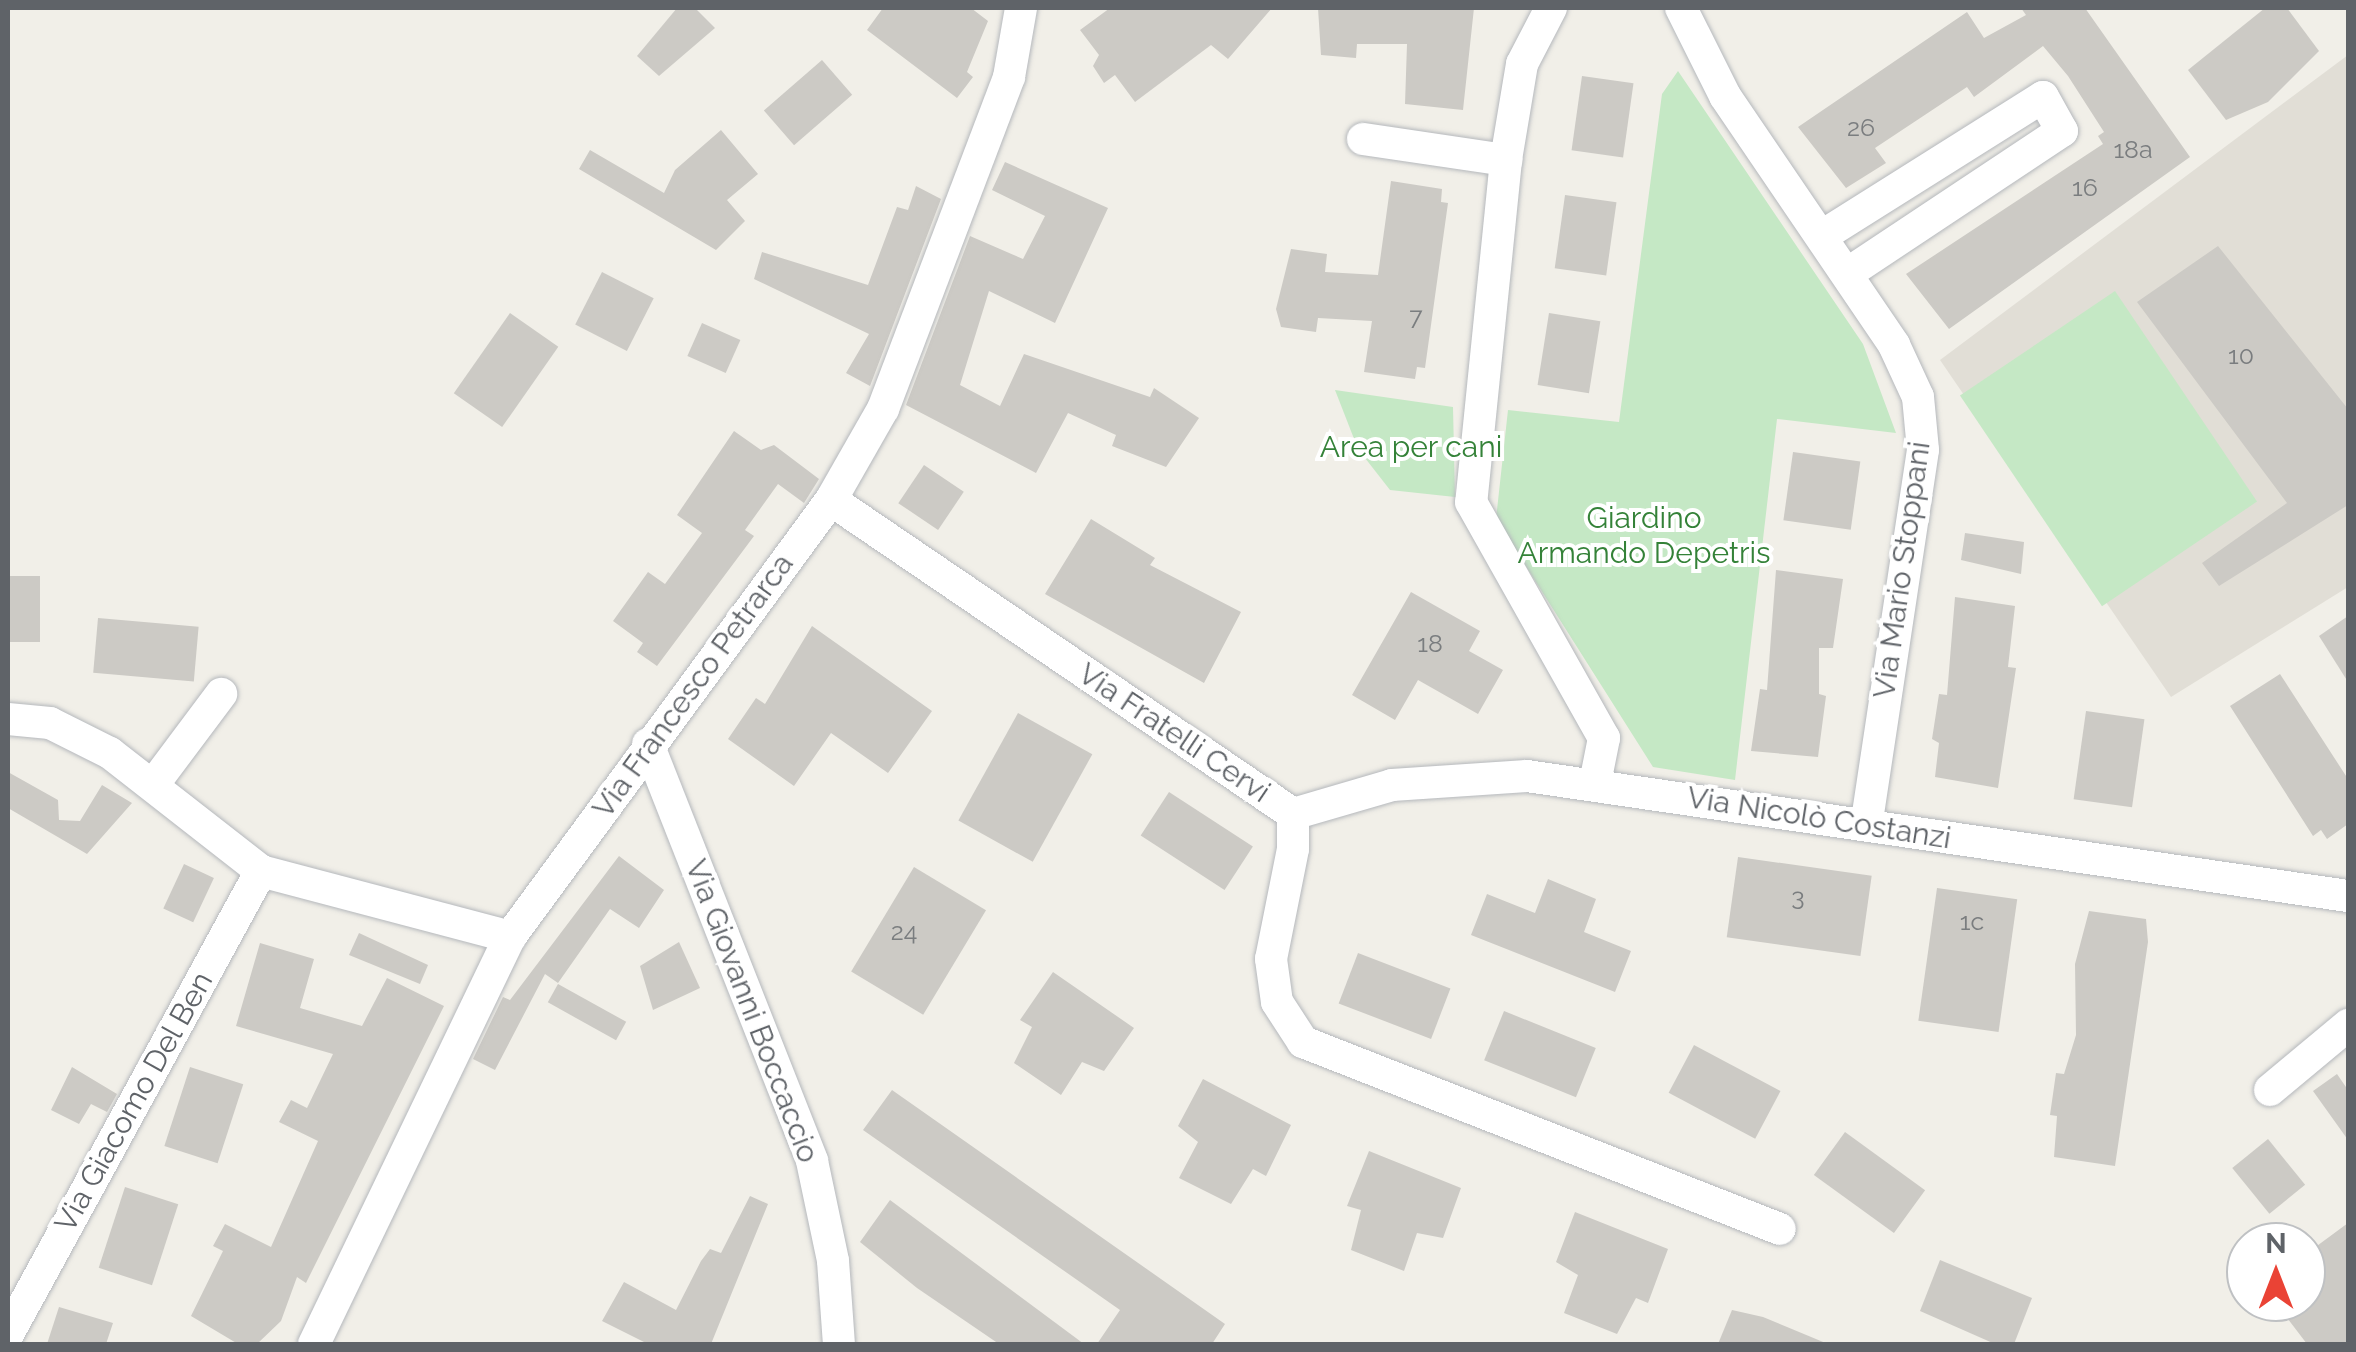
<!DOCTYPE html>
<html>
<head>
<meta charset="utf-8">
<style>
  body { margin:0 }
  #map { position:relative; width:2356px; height:1352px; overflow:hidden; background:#f1efe8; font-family:Raleway,sans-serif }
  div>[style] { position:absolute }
  .education>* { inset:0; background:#e1ded6 }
  .green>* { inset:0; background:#c5e8c5; transform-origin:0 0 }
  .building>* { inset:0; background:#cccac5; transform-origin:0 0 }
  .roads { filter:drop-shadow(0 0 2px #b5b8bc) drop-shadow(0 0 2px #b5b8bc) }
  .street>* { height:32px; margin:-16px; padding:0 16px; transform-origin:16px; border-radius:16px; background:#fff }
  span { translate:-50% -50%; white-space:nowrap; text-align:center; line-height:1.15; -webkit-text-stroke:8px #fff; paint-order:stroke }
  .number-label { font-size:25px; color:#7a7d7f }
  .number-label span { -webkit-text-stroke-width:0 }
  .park-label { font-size:30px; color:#348238 }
  .street-label { font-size:30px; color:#5f6368 }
  .frame { position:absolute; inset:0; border:10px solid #5f6368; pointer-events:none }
  .north { position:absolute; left:2226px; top:1222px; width:100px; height:100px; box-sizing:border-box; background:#fff; border:2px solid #bfc1c3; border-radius:50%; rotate:0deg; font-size:28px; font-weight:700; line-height:40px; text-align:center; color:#5f6368 }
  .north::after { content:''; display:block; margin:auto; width:35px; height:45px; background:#ea4335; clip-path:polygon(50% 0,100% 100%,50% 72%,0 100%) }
</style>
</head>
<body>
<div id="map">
  <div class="education">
    <i style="clip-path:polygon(2348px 55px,2348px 587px,2171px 697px,1940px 360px)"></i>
  </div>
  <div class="green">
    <i style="clip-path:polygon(1678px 71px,1863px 344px,1896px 433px,1777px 419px,1735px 780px,1653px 767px,1496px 519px,1508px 410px,1619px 422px,1662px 94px)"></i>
    <i style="left:2115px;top:291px;width:254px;height:187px;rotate:56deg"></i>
    <i style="clip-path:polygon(1335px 390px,1453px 407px,1455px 497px,1390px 490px,1358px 449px)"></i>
  </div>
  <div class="building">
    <i style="clip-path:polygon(677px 8px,695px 8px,715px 28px,659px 76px,637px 56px)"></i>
    <i style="clip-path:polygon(883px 8px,971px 8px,988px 21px,967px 72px,973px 77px,957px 98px,867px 30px)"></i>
    <i style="clip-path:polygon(1110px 8px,1272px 8px,1228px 59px,1211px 45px,1135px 102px,1115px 75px,1104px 83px,1093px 66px,1099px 55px,1080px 30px)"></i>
    <i style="clip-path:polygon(1318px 8px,1474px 8px,1463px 110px,1405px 104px,1407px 44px,1357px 44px,1356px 58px,1321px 55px)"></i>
    <i style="clip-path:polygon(2021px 8px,2085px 8px,2190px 157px,1949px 329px,1906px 274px,2103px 144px,2098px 136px,2104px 132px,2068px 76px,2043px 46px,1974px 97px,1967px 87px,1875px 148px,1886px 163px,1846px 188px,1798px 127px,1967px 12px,1984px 38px,2026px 15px)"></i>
    <i style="clip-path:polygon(2265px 8px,2287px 8px,2319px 51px,2268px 102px,2226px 120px,2188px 70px)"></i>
    <i style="left:822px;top:60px;width:46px;height:77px;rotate:49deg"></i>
    <i style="left:1582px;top:76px;width:52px;height:75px;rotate:8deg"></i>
    <i style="clip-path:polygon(721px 130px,758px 174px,727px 200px,745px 221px,716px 250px,579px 169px,590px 150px,664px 193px,675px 170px)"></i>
    <i style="clip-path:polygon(1005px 162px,1108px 208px,1055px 323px,989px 291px,960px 385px,1000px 406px,1024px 354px,1150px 397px,1154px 388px,1199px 418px,1166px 467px,1112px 446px,1116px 435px,1068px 413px,1036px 473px,906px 405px,970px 236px,1023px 259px,1045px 216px,992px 190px)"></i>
    <i style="clip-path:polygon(1391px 181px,1442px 189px,1441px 202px,1448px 203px,1425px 368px,1417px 367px,1415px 379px,1364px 372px,1372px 321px,1318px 318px,1316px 332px,1281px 327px,1276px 309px,1291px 249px,1327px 254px,1325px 272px,1378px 275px)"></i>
    <i style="clip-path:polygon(916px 186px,941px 199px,870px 386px,846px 373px,869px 334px,754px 279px,762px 252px,868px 285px,897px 207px,908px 210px)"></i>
    <i style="left:1565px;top:195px;width:52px;height:74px;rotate:8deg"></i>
    <i style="clip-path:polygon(2218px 246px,2348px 409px,2348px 505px,2219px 586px,2202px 563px,2287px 503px,2137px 302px)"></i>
    <i style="left:602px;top:272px;width:58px;height:59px;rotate:27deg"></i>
    <i style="left:510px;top:313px;width:59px;height:98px;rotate:35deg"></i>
    <i style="left:1549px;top:313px;width:52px;height:73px;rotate:9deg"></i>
    <i style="left:702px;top:323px;width:42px;height:36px;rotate:24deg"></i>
    <i style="clip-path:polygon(734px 431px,761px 450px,774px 445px,819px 479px,804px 503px,778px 484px,745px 530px,754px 536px,657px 666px,637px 652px,643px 643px,613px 621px,648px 572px,665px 584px,702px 533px,677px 515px)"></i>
    <i style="left:1793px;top:452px;width:68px;height:69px;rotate:8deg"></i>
    <i style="left:924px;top:465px;width:48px;height:46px;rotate:34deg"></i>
    <i style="clip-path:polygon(1091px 519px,1155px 558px,1150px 565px,1241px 612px,1204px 683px,1045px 594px)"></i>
    <i style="clip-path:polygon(1965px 533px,2024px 542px,2021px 574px,1961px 560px)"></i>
    <i style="clip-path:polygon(1776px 570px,1843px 579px,1833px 648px,1819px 648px,1819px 694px,1826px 696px,1818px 757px,1751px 751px,1760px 689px,1767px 690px)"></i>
    <i style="left:8px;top:576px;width:32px;height:66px"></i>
    <i style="clip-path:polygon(1411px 592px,1480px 631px,1469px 651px,1503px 670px,1478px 714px,1418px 680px,1395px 720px,1352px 695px)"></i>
    <i style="clip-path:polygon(1955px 597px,2015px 606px,2008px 667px,2016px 668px,1998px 788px,1935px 777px,1939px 743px,1932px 739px,1939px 694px,1947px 695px)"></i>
    <i style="clip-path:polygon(2348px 616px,2348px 682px,2319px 636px)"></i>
    <i style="left:98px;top:618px;width:101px;height:55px;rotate:5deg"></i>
    <i style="clip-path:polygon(812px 626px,932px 711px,888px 773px,831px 733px,794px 786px,728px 739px,756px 698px,765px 704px)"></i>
    <i style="clip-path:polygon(2280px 674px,2348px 779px,2348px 824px,2327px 839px,2321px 830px,2313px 836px,2230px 706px)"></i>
    <i style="left:2086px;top:711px;width:59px;height:89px;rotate:8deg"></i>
    <i style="left:1018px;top:713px;width:85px;height:123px;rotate:29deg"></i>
    <i style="clip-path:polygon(8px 772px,58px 800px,59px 820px,80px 821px,102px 785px,132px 803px,87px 854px,8px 808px)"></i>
    <i style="left:1169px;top:792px;width:100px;height:52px;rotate:33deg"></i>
    <i style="clip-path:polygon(619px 856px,664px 890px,639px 928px,610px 909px,558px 983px,545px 974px,495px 1070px,473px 1059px,503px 997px,510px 1000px)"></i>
    <i style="left:1738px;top:857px;width:135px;height:81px;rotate:8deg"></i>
    <i style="left:184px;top:864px;width:33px;height:49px;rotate:25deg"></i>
    <i style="left:914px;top:867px;width:84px;height:122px;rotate:31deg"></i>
    <i style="clip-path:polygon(1548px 879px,1596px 899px,1584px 932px,1631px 951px,1615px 992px,1471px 935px,1487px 894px,1535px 913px)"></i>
    <i style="left:1937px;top:888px;width:81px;height:134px;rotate:8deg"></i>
    <i style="clip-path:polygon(2089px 911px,2146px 919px,2148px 942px,2115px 1166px,2054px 1157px,2057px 1116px,2050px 1115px,2056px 1073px,2064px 1074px,2076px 1035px,2075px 964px)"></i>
    <i style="clip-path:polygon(359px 933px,428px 965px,420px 984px,349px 955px)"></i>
    <i style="clip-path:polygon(679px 942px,700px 988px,653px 1010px,640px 966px)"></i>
    <i style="clip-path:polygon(260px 943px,314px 959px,300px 1008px,362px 1026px,387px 978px,444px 1006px,306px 1283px,297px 1277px,281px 1321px,257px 1344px,238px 1344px,191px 1316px,223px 1251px,213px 1246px,225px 1224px,271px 1247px,318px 1141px,279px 1122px,291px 1100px,307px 1108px,333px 1054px,236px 1026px)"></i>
    <i style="left:1358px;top:953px;width:99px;height:54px;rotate:21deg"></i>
    <i style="clip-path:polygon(1053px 972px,1134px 1028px,1104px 1071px,1082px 1062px,1061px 1095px,1014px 1063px,1032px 1027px,1020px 1020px)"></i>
    <i style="left:558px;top:984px;width:78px;height:21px;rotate:29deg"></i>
    <i style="left:1504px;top:1011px;width:99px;height:53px;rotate:22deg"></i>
    <i style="left:1694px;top:1045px;width:98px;height:54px;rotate:28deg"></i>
    <i style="clip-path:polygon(72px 1067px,117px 1094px,107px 1112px,91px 1104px,79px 1124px,51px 1110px)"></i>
    <i style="left:190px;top:1067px;width:56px;height:83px;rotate:18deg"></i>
    <i style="clip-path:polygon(2337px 1074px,2348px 1090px,2348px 1140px,2313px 1091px)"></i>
    <i style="clip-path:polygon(1203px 1079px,1291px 1125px,1266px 1176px,1253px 1169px,1231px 1204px,1179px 1178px,1198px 1142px,1178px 1126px)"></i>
    <i style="clip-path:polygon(892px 1090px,1225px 1324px,1212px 1344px,1097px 1344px,1120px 1310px,863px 1130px)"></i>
    <i style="left:1845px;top:1132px;width:99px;height:53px;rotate:36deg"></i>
    <i style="left:2268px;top:1139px;width:59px;height:46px;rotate:51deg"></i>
    <i style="clip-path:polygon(1369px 1151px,1461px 1188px,1443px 1238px,1417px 1233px,1404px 1271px,1351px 1250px,1361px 1210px,1347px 1206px)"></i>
    <i style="left:125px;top:1187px;width:56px;height:85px;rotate:18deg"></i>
    <i style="clip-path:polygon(750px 1196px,768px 1204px,711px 1344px,648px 1344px,602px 1321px,624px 1282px,676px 1310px,701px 1261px,710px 1249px,721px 1253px)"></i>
    <i style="clip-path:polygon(890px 1200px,1084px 1344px,999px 1344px,917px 1288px,860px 1242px)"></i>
    <i style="clip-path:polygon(1575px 1212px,1668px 1249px,1648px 1303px,1636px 1298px,1617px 1334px,1564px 1313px,1578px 1275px,1556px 1262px)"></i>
    <i style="clip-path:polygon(2348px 1223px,2348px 1344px,2307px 1344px,2275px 1302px,2306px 1302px,2306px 1254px)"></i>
    <i style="clip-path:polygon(1940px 1260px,2032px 1298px,2014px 1344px,1995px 1344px,1920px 1311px)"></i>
    <i style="clip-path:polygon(59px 1307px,113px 1323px,106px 1344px,47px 1344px)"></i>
    <i style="clip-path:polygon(1732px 1310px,1763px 1317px,1828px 1344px,1718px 1344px)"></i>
  </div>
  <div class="roads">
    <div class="street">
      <i style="left:1551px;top:8px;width:63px;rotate:117.4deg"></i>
      <i style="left:1522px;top:64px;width:97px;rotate:99.5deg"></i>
      <i style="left:1506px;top:160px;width:344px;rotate:95.8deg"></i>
      <i style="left:1471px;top:502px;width:271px;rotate:60.6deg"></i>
      <i style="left:1604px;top:738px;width:46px;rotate:101.3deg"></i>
      <i style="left:1681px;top:8px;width:98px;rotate:63.4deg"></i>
      <i style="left:1725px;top:96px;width:301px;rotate:55.8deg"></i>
      <i style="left:1894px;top:345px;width:57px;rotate:65.2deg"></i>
      <i style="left:1918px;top:397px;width:53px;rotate:84.6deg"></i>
      <i style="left:1923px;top:450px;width:379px;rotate:98.6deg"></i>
      <i style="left:1363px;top:139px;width:145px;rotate:8.4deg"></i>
      <i style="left:1822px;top:236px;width:261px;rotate:-32.2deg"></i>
      <i style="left:2043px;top:97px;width:39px;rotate:61deg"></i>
      <i style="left:2062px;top:131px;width:258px;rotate:146.4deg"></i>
      <i style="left:831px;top:500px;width:559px;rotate:34.2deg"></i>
      <i style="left:1293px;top:814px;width:35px;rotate:90deg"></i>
      <i style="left:1293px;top:849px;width:112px;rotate:101.3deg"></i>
      <i style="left:1271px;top:959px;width:43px;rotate:82.1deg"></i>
      <i style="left:1277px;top:1002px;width:48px;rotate:57deg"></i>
      <i style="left:1303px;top:1042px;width:512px;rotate:21.41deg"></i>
      <i style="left:8px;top:719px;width:42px;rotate:5.4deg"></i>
      <i style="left:50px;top:723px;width:67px;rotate:26.6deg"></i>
      <i style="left:110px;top:753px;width:192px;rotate:38deg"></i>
      <i style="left:261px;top:871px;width:258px;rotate:14.8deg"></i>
      <i style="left:648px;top:744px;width:448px;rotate:68.5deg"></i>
      <i style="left:812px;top:1161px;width:102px;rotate:78.1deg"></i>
      <i style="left:833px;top:1261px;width:83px;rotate:85.9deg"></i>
      <i style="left:153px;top:785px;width:114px;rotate:-53.2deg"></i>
      <i style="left:1293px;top:814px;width:103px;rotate:-16.3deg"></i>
      <i style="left:1392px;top:785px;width:135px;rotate:-3.8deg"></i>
      <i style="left:1527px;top:776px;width:830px;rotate:8.32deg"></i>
      <i style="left:2270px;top:1090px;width:102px;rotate:-39.8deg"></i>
      <i style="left:8px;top:1334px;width:528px;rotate:-61.35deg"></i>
      <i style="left:314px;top:1344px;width:452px;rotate:-64.3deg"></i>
      <i style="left:510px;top:937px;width:542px;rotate:-53.7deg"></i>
      <i style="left:831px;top:500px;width:105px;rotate:-60.3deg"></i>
      <i style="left:883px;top:409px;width:355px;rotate:-69.2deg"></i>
      <i style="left:1009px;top:77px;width:70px;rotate:-80.1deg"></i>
    </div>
  </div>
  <div class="number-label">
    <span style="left:1861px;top:127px">26</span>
    <span style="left:2133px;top:149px">18a</span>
    <span style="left:2085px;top:187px">16</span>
    <span style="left:1416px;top:316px">7</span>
    <span style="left:2241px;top:355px">10</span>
    <span style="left:1430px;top:643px">18</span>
    <span style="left:1798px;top:896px">3</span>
    <span style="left:1972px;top:921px">1c</span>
    <span style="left:904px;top:931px">24</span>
  </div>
  <div class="park-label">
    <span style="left:1411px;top:447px">Area per cani</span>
    <span style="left:1644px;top:535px">Giardino<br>Armando Depetris</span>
  </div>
  <div class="street-label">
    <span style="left:1902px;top:570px;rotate:-82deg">Via Mario Stoppani</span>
    <span style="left:693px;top:686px;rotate:-54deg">Via Francesco Petrarca</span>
    <span style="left:1174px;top:733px;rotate:34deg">Via Fratelli Cervi</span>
    <span style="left:1819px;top:818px;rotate:9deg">Via Nicolò Costanzi</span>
    <span style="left:752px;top:1011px;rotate:69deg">Via Giovanni Boccaccio</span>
    <span style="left:134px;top:1102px;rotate:-61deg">Via Giacomo Del Ben</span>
  </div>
  <div class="frame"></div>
  <div class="north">N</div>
</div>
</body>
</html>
